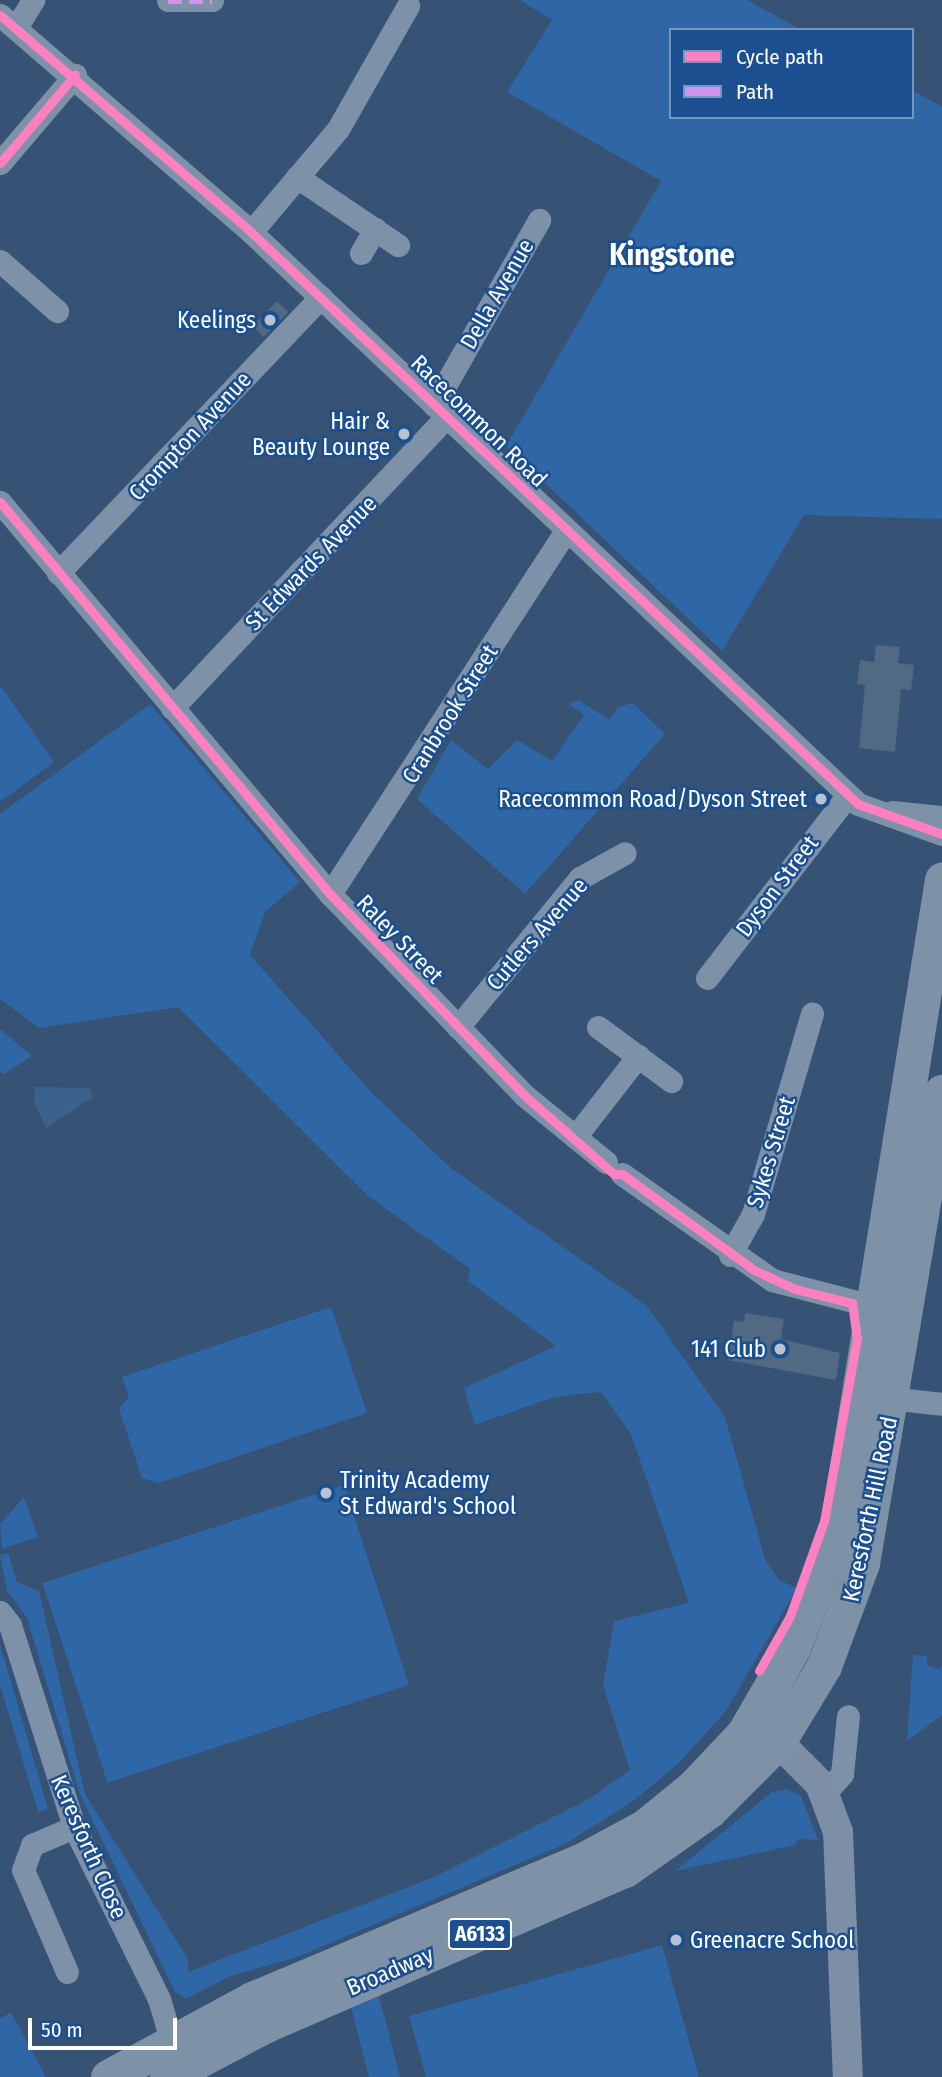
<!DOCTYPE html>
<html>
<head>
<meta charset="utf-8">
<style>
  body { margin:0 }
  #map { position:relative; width:942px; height:2077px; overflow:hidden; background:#365274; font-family:"Fira Sans Condensed",sans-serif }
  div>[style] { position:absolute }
  .green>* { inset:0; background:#2f66a5; transform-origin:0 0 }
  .water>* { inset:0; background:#3b618d }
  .building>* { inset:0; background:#526984; transform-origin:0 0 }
  .minor>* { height:23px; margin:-11.5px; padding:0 11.5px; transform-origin:11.5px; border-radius:11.5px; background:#7d92a8 }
  .major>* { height:30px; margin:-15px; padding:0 15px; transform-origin:15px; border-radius:15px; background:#7d8ea7 }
  .highway>* { height:35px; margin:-17.5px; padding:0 17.5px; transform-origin:17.5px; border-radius:17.5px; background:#7e92a7 }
  .quiet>* { height:7px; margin-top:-3.5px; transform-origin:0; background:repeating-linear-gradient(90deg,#d193ec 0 14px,transparent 0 21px) }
  .cycleway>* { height:9px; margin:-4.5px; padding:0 4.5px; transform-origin:4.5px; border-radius:4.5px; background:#ff80c0 }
  .dots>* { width:19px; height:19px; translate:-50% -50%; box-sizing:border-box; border:4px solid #1b4f8f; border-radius:50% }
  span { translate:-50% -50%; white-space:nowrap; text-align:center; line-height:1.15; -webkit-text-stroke:5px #1b4f8f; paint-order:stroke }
  .shield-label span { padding:2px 5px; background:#1b4f8f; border:2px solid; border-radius:5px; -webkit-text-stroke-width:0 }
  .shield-label { font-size:21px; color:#fff; font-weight:700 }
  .street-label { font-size:23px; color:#fff }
  .poi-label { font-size:23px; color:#fff }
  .right { translate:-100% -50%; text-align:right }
  .left { translate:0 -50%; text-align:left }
  .district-label { font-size:30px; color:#fff; font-weight:700 }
  .legend { position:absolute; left:669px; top:28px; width:245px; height:91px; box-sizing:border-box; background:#1b4f8f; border:2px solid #7695bc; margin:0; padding:9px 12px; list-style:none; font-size:21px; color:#fff }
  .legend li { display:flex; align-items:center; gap:14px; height:35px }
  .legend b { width:35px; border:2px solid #7695bc }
  .scale { position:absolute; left:28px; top:2018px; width:149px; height:32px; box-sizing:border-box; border:4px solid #fff; border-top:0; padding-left:9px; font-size:21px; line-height:24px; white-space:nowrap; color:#fff; -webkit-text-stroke:5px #1b4f8f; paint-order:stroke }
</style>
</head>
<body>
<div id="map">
  <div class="green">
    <i style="clip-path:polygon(520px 0,747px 0,802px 30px,671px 30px,671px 117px,912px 117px,912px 90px,942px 107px,942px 519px,804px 515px,722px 651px,506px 446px,661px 181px,507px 92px,552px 20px)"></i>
    <i style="clip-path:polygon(0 685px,54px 762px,0 802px)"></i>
    <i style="clip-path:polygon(579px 700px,609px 720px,618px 707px,633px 703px,665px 734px,525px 894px,417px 799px,451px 740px,488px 769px,517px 740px,552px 761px,584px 715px,569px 704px)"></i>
    <i style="clip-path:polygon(150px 704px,300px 882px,265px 912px,250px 955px,372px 1093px,452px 1169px,647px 1306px,725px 1417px,765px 1559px,779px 1580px,797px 1588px,726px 1711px,678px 1764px,635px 1800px,565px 1844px,297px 1957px,228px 1977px,186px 1999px,175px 1992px,80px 1794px,27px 1618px,7px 1591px,0 1555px,8px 1553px,17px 1582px,39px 1591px,85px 1794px,188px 1959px,188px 1972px,434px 1877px,589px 1799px,630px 1770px,603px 1685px,614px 1621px,689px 1603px,631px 1434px,601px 1392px,554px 1397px,475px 1425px,464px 1388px,556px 1346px,468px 1281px,470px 1269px,368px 1196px,178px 1007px,39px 1028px,0 999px,0 814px)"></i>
    <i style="clip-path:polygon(0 1029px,32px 1056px,4px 1074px,0 1072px)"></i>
    <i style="clip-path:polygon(331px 1307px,367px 1413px,158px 1483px,142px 1478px,119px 1409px,129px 1396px,122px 1377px)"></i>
    <i style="left:344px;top:1485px;width:210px;height:317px;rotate:72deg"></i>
    <i style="clip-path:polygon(24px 1497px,38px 1537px,2px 1549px,0 1524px)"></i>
    <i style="clip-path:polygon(0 1644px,48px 1809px,38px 1812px,0 1685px)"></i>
    <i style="clip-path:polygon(913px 1655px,927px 1656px,927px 1666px,940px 1669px,942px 1663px,942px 1715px,907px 1741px)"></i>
    <i style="clip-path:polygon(787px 1789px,801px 1796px,818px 1840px,798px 1839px,795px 1845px,675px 1871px,772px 1792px)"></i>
    <i style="clip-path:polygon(662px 1945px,699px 2077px,426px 2077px,409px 2016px)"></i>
    <i style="clip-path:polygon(379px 1996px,400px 2077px,369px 2077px,351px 2007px)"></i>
    <i style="clip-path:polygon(11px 2012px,46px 2077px,0 2077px,0 2019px)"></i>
  </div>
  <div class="water">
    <i style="clip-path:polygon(35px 1087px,89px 1088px,93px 1097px,46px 1128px,34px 1101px)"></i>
  </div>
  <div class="building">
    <i style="left:277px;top:301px;width:16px;height:35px;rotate:45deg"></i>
    <i style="clip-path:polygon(876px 645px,900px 647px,898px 663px,914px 665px,911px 690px,901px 689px,895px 752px,859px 748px,865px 685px,857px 684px,860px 660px,874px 662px)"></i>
    <i style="clip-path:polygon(745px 1313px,784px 1319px,781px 1339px,840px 1353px,836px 1380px,728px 1360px,734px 1321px,744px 1322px)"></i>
  </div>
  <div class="minor">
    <i style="left:168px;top:0;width:44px"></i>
    <i style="left:0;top:15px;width:332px;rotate:40.8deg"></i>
    <i style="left:251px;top:232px;width:834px;rotate:43.3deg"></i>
    <i style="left:858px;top:804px;width:89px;rotate:19.7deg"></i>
    <i style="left:17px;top:26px;width:31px;rotate:-58deg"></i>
    <i style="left:0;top:163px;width:116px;rotate:-49.6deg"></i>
    <i style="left:297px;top:177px;width:122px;rotate:34deg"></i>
    <i style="left:251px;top:232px;width:135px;rotate:-49.8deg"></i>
    <i style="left:338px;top:129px;width:142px;rotate:-60.4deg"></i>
    <i style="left:361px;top:253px;width:28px;rotate:-60deg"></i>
    <i style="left:0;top:261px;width:76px;rotate:41.3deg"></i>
    <i style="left:434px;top:405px;width:213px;rotate:-60.4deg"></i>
    <i style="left:0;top:502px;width:512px;rotate:49.91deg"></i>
    <i style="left:330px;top:894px;width:279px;rotate:46deg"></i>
    <i style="left:524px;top:1095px;width:106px;rotate:39.3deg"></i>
    <i style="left:58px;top:573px;width:381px;rotate:-46.4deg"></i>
    <i style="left:172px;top:708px;width:401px;rotate:-46.7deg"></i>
    <i style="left:892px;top:812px;width:50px;rotate:5.7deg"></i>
    <i style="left:330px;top:894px;width:434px;rotate:-57deg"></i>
    <i style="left:707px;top:978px;width:231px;rotate:-52.4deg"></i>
    <i style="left:458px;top:1027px;width:193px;rotate:-50.7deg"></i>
    <i style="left:580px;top:878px;width:51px;rotate:-29.1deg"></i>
    <i style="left:598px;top:1027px;width:91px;rotate:36.5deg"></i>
    <i style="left:575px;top:1137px;width:103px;rotate:-52.1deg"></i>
    <i style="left:622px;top:1174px;width:184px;rotate:35.2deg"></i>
    <i style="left:772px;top:1280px;width:116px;rotate:14.5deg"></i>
    <i style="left:730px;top:1255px;width:47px;rotate:-60.7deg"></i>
    <i style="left:753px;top:1214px;width:209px;rotate:-73.6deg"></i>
    <i style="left:879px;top:1397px;width:63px;rotate:6.3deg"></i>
    <i style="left:0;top:1612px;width:16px;rotate:52deg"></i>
    <i style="left:10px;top:1625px;width:212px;rotate:72.4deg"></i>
    <i style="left:74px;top:1827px;width:192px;rotate:63.7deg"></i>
    <i style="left:159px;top:1999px;width:56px;rotate:73.5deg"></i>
    <i style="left:824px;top:1794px;width:27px;rotate:-48deg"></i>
    <i style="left:842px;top:1774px;width:58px;rotate:-84.1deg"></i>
    <i style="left:67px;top:1972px;width:111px;rotate:-113.3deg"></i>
    <i style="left:23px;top:1870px;width:27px;rotate:-70deg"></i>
    <i style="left:32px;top:1845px;width:46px;rotate:-23.2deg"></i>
  </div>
  <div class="major">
    <i style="left:778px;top:1742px;width:59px;rotate:45deg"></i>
    <i style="left:820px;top:1784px;width:51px;rotate:69.4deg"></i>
    <i style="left:838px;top:1832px;width:245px;rotate:87.7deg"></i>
  </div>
  <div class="highway">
    <i style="left:108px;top:2077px;width:164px;rotate:-28.4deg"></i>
    <i style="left:252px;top:1999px;width:357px;rotate:-22.8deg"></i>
    <i style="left:581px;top:1861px;width:72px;rotate:-28.4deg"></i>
    <i style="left:644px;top:1827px;width:63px;rotate:-39.2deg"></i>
    <i style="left:693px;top:1787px;width:74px;rotate:-46.6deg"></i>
    <i style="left:744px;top:1733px;width:98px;rotate:-60deg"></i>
    <i style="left:793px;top:1648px;width:121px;rotate:-69.2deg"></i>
    <i style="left:836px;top:1535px;width:664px;rotate:-80.81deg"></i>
    <i style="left:167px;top:2077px;width:112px;rotate:-27.7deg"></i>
    <i style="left:266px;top:2025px;width:391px;rotate:-23.4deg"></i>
    <i style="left:625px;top:1870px;width:103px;rotate:-35.1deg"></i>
    <i style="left:709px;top:1811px;width:98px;rotate:-45deg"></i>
    <i style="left:778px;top:1742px;width:89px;rotate:-58.8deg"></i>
    <i style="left:824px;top:1666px;width:110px;rotate:-69.7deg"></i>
    <i style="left:862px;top:1563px;width:478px;rotate:-80.4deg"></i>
  </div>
  <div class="quiet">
    <i style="left:168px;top:0;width:44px"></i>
  </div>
  <div class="cycleway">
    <i style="left:0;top:15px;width:332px;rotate:40.8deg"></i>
    <i style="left:251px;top:232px;width:834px;rotate:43.3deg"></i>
    <i style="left:858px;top:804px;width:89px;rotate:19.7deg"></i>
    <i style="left:0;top:163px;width:116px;rotate:-49.6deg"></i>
    <i style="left:0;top:502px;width:512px;rotate:49.91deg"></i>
    <i style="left:330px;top:894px;width:279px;rotate:46deg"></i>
    <i style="left:524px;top:1095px;width:120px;rotate:41.3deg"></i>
    <i style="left:614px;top:1174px;width:8px"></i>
    <i style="left:622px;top:1174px;width:163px;rotate:36deg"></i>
    <i style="left:754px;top:1270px;width:45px;rotate:24.9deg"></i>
    <i style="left:795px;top:1289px;width:59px;rotate:13.8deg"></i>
    <i style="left:852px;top:1303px;width:35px;rotate:82deg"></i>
    <i style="left:857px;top:1338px;width:186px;rotate:100.2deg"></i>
    <i style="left:824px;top:1521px;width:101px;rotate:109.7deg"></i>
    <i style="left:790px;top:1616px;width:63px;rotate:119.4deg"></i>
  </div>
  <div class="dots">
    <i style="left:270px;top:320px;background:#b9c2ce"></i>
    <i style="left:404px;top:434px;background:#b9c2ce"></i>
    <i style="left:821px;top:799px;background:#b9c2ce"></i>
    <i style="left:780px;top:1349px;background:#b9c2ce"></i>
    <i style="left:326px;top:1493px;background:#b9c2ce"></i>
    <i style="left:676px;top:1940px;background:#b9c2ce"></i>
  </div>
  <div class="shield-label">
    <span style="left:480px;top:1934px">A6133</span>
  </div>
  <div class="street-label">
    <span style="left:497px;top:294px;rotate:-60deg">Della Avenue</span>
    <span style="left:479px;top:421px;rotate:44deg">Racecommon Road</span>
    <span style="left:190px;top:436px;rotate:-47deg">Crompton Avenue</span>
    <span style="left:311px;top:563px;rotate:-46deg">St Edwards Avenue</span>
    <span style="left:450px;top:714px;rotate:-58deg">Cranbrook Street</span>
    <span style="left:777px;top:886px;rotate:-53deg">Dyson Street</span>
    <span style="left:537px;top:934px;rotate:-49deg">Cutlers Avenue</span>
    <span style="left:400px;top:939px;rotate:46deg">Raley Street</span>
    <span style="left:771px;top:1152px;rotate:-73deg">Sykes Street</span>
    <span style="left:870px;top:1509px;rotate:-78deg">Keresforth Hill Road</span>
    <span style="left:89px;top:1847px;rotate:66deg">Keresforth Close</span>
    <span style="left:390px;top:1971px;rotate:-23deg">Broadway</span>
  </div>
  <div class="poi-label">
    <span class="right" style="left:256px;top:320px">Keelings</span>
    <span class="right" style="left:390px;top:434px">Hair &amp;<br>Beauty Lounge</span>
    <span class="right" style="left:807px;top:799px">Racecommon Road/Dyson Street</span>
    <span class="right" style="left:766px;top:1349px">141 Club</span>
    <span class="left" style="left:340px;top:1493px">Trinity Academy<br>St Edward's School</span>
    <span class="left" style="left:690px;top:1940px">Greenacre School</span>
  </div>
  <div class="district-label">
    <span style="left:672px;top:255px">Kingstone</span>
  </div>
  <ul class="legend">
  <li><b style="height:9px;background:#ff80c0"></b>Cycle path</li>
  <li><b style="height:9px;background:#d193ec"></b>Path</li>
  </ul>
  <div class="scale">50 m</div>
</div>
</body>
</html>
